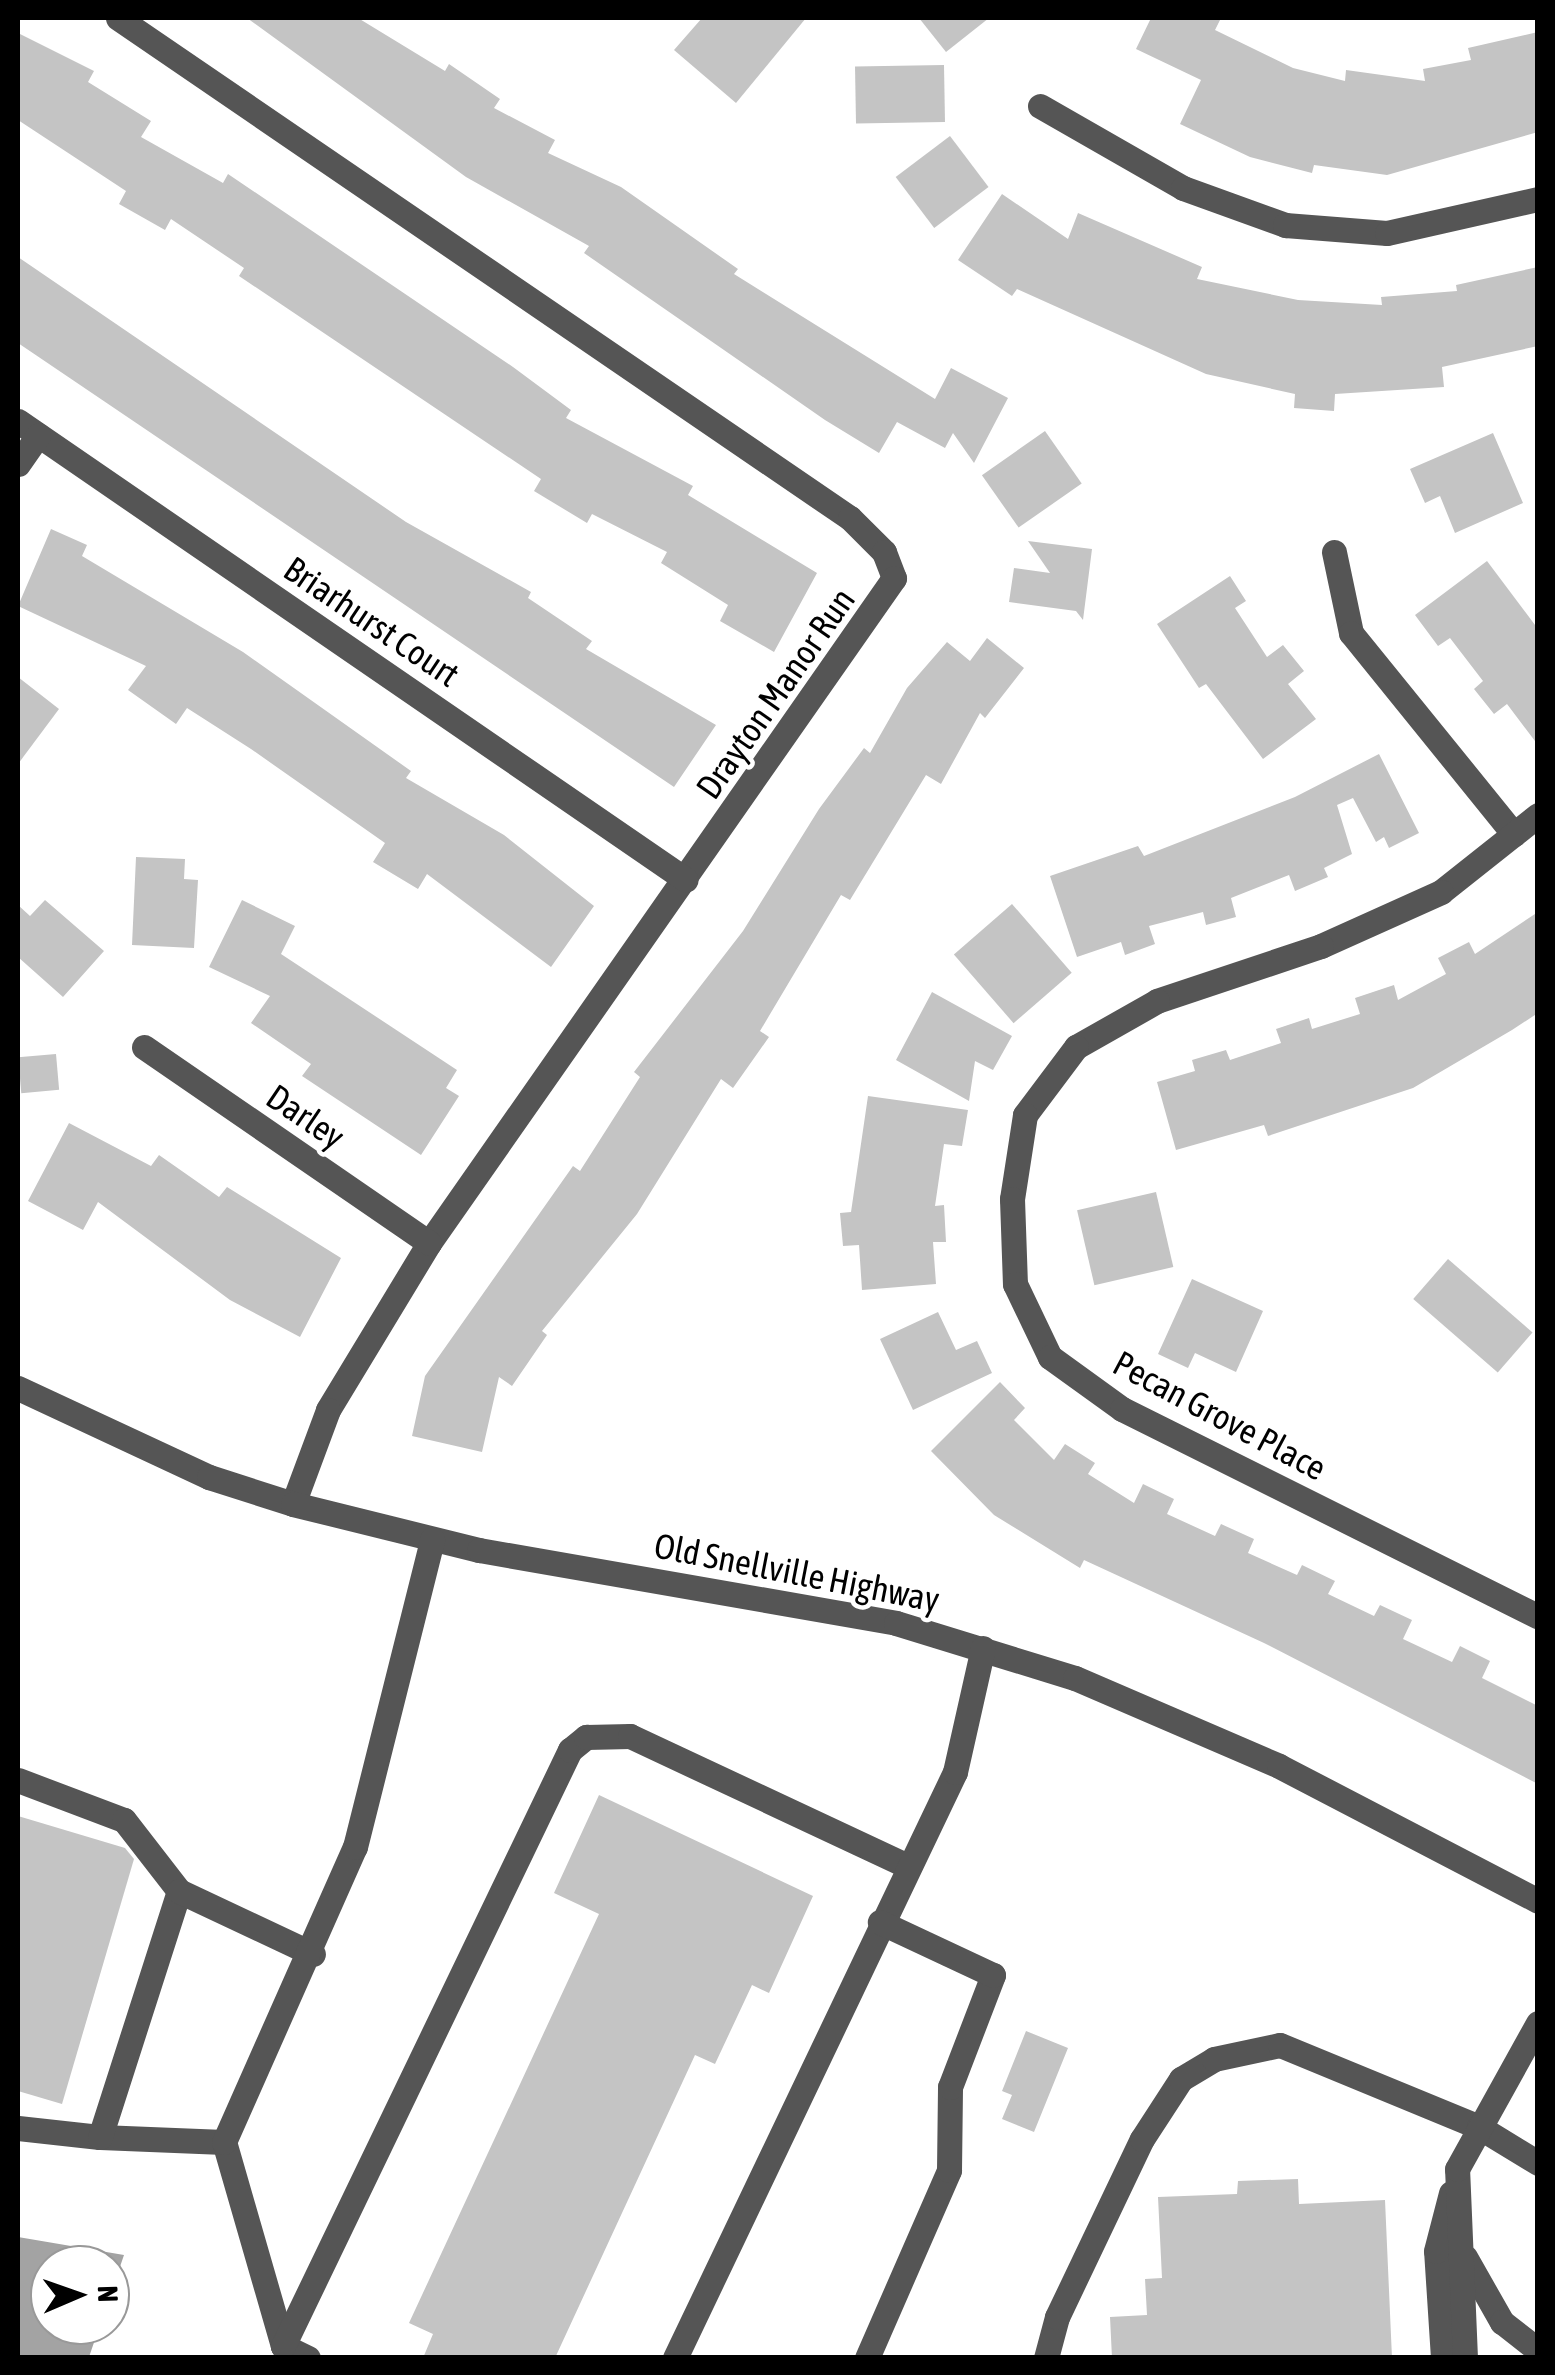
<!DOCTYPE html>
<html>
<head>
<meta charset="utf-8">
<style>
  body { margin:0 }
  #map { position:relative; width:1555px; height:2375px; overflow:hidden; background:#fff; font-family:"Asap Condensed",sans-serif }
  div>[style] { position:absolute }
  .water>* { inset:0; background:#a3a3a3 }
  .building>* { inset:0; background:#c4c4c4; transform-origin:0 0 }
  .minor>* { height:25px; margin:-12.5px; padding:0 12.5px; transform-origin:12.5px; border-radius:12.5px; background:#555 }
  span { translate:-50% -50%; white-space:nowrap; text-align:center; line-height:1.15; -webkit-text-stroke:9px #fff; paint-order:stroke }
  .street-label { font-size:35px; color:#000 }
  .frame { position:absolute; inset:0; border:20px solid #000; pointer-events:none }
  .north { position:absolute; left:30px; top:2245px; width:100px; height:100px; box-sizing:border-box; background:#fff; border:2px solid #999; border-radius:50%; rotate:88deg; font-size:28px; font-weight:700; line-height:40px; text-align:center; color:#000 }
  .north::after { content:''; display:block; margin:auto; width:35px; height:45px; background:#000; clip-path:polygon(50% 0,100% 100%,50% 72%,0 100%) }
</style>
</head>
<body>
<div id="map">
  <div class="water">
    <i style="clip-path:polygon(18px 2237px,124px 2255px,110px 2296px,110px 2265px,50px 2265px,50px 2325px,100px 2325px,89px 2357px,18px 2357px)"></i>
  </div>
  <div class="building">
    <i style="clip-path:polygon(247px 18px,358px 18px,445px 71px,449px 64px,500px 99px,494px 108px,555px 140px,548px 153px,621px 187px,738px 269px,734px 274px,935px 399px,951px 368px,1008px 398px,974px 463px,953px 433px,945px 448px,897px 422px,879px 453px,825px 420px,584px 253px,589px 246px,466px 177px)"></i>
    <i style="clip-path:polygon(702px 18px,806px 18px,736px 103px,674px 50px)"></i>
    <i style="clip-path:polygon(919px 18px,989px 18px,946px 52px)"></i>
    <i style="clip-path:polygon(1151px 18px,1221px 18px,1215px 30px,1293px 68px,1345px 81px,1346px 70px,1425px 81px,1423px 69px,1471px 60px,1468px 48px,1538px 32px,1538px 132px,1387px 175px,1314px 165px,1312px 173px,1250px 157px,1180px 124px,1201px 80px,1136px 49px)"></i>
    <i style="clip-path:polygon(18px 33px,94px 71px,88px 82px,151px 121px,141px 137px,223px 183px,228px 174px,513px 367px,571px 410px,566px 418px,693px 486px,688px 495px,817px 573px,774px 652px,720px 621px,728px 605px,661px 563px,667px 552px,592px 514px,587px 523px,534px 491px,541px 479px,239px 276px,244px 268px,171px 219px,165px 230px,119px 204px,126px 191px,18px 120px)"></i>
    <i style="left:944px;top:65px;width:57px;height:89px;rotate:89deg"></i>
    <i style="left:950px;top:136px;width:64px;height:68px;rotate:53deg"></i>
    <i style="clip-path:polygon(1002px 194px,1068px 239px,1078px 213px,1202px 267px,1197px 279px,1298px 300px,1382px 305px,1381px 297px,1457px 291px,1456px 285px,1538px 267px,1538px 346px,1442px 367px,1444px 387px,1335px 394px,1334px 411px,1294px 408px,1295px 394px,1206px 374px,1017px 289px,1012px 296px,958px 260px)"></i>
    <i style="clip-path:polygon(18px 257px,406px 522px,531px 592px,528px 598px,592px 641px,586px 649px,716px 725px,674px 787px,18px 343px)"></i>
    <i style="left:1045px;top:431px;width:64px;height:77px;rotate:55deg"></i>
    <i style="clip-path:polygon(1493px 433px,1523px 503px,1455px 533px,1440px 496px,1425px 503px,1410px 469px)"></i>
    <i style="clip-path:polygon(51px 529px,87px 545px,82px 556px,243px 652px,411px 771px,406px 778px,504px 835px,594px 906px,551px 967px,427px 874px,418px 889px,373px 862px,385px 843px,251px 749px,187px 708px,176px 724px,128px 690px,146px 666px,18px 606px)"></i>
    <i style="clip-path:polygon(1028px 541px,1092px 549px,1083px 620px,1076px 611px,1009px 602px,1014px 568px,1050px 573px)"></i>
    <i style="clip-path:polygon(1487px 561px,1538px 629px,1538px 745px,1507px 704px,1494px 714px,1474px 689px,1483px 681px,1450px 638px,1438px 646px,1415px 615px)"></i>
    <i style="clip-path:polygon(1230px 576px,1246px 601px,1235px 608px,1267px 657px,1283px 645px,1304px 671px,1288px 684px,1316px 719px,1263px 759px,1206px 684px,1199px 688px,1157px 624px)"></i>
    <i style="clip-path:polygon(987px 638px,1024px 668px,985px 718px,980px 713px,941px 784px,926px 775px,850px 900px,841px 895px,760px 1031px,769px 1037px,733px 1088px,721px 1079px,637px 1214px,542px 1331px,547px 1335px,512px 1386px,499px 1377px,482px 1452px,412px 1436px,425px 1376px,573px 1166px,580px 1171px,640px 1077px,634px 1072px,743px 931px,819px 809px,864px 748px,870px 753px,907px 688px,947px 642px,970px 661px)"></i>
    <i style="clip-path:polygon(18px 677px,59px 709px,18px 764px)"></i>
    <i style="clip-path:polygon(1379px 754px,1419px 833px,1389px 848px,1384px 837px,1376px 842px,1353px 798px,1337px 805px,1352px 854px,1324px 868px,1328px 877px,1295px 891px,1289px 875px,1231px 898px,1236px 917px,1206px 925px,1203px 912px,1149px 926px,1155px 944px,1125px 955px,1121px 942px,1077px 957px,1050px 876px,1138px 846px,1144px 856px,1295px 797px)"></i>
    <i style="clip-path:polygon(136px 857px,185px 859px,184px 879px,198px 880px,194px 948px,132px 945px)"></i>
    <i style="clip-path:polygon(45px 900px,104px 951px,63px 997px,18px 957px,18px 905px,30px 916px)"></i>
    <i style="clip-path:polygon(242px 900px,295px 926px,281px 954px,457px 1070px,446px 1088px,459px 1096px,421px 1155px,302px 1076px,311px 1064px,251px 1023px,270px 996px,209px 967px)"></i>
    <i style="left:1012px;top:904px;width:91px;height:77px;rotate:49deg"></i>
    <i style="clip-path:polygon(1538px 912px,1538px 1013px,1512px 1030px,1413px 1088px,1268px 1136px,1264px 1125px,1176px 1150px,1157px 1082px,1195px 1071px,1192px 1060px,1226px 1050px,1230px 1060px,1281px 1043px,1276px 1029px,1309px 1018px,1312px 1029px,1360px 1014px,1355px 998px,1394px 985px,1398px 1000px,1446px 974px,1438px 958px,1469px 942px,1475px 954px)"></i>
    <i style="clip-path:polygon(932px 992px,1012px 1036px,993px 1070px,975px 1061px,969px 1101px,896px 1060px)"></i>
    <i style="left:56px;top:1054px;width:36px;height:38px;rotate:85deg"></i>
    <i style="clip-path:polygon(868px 1096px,968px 1110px,962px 1146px,944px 1144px,935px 1206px,944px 1205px,946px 1242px,933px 1242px,936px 1284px,862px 1290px,859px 1245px,843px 1246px,840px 1213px,851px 1212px)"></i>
    <i style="clip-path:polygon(69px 1123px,151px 1166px,159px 1155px,219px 1197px,227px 1187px,341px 1258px,300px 1337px,230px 1300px,98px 1202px,83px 1230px,28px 1201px)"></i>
    <i style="left:1156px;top:1192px;width:77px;height:81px;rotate:77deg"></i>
    <i style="left:1448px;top:1259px;width:112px;height:53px;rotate:41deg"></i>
    <i style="clip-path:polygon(1192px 1279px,1263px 1311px,1236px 1372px,1195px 1353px,1188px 1368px,1158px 1354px)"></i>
    <i style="clip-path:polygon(938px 1312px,956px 1350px,977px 1341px,992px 1373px,913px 1410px,880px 1339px)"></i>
    <i style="clip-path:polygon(1000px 1382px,1025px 1408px,1014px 1420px,1054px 1460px,1065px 1444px,1095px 1463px,1088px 1474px,1134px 1503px,1143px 1484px,1174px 1499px,1167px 1514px,1215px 1536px,1221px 1524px,1254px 1539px,1248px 1553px,1297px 1575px,1302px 1565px,1335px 1581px,1328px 1594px,1374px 1616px,1380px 1605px,1412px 1620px,1403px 1639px,1452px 1662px,1460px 1646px,1490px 1661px,1482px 1678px,1538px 1706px,1538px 1784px,1264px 1643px,1084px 1560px,1080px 1568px,994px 1515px,931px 1451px)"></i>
    <i style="clip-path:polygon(599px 1795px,813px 1896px,769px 1993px,752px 1985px,715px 2064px,695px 2055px,555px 2358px,423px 2358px,433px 2334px,409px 2323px,599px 1914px,554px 1893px)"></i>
    <i style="clip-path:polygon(18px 1816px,125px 1848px,134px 1859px,62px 2104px,18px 2091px)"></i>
    <i style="clip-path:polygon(1026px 2031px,1068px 2048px,1034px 2132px,1002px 2119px,1012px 2095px,1002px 2091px)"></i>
    <i style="clip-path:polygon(1298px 2179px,1299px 2204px,1385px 2200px,1392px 2358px,1112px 2358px,1110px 2317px,1147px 2315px,1145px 2279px,1162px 2278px,1158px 2197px,1237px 2194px,1238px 2181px)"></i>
  </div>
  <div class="minor">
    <i style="left:118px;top:18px;width:886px;rotate:34.34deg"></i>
    <i style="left:850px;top:518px;width:48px;rotate:45deg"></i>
    <i style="left:884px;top:552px;width:28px;rotate:69deg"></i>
    <i style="left:894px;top:578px;width:811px;rotate:124.96deg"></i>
    <i style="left:429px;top:1243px;width:195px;rotate:121.2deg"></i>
    <i style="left:328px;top:1410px;width:100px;rotate:110.4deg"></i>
    <i style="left:1040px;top:106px;width:165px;rotate:29.8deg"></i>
    <i style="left:1183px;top:188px;width:109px;rotate:19.9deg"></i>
    <i style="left:1285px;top:225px;width:102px;rotate:4.5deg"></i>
    <i style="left:1387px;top:233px;width:155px;rotate:-12.7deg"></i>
    <i style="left:18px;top:421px;width:810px;rotate:34.49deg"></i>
    <i style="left:18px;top:464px;width:35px;rotate:-55deg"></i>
    <i style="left:1334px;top:552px;width:83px;rotate:78.1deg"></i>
    <i style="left:1351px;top:633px;width:259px;rotate:51deg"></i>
    <i style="left:1538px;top:815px;width:124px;rotate:141.6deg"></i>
    <i style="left:1441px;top:892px;width:132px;rotate:155.8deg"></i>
    <i style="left:1321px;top:946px;width:173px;rotate:161.5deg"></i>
    <i style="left:1157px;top:1001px;width:93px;rotate:150.4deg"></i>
    <i style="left:1076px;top:1047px;width:85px;rotate:126.9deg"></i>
    <i style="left:1025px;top:1115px;width:85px;rotate:98.8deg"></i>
    <i style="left:1012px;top:1199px;width:85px;rotate:88deg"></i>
    <i style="left:1015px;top:1284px;width:81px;rotate:64.4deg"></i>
    <i style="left:1050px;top:1357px;width:89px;rotate:35.8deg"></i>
    <i style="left:1122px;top:1409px;width:465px;rotate:26.5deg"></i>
    <i style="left:144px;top:1047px;width:346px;rotate:34.5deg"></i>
    <i style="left:18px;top:1388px;width:211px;rotate:25deg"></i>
    <i style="left:209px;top:1477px;width:88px;rotate:17.8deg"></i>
    <i style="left:293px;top:1504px;width:192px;rotate:13.9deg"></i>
    <i style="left:479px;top:1550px;width:423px;rotate:9.9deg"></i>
    <i style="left:896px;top:1623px;width:187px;rotate:17.1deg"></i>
    <i style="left:1075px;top:1678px;width:222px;rotate:23.3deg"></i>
    <i style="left:1279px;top:1766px;width:292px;rotate:27.5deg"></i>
    <i style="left:18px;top:1780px;width:113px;rotate:20.7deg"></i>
    <i style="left:124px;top:1820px;width:90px;rotate:52.2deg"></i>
    <i style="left:18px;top:2128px;width:82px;rotate:6.3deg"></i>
    <i style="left:224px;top:2142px;width:124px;rotate:-177.7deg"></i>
    <i style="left:100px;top:2137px;width:258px;rotate:-72.2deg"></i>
    <i style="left:179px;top:1891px;width:148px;rotate:25.2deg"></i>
    <i style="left:1465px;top:2257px;width:75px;rotate:60.4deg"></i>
    <i style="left:1502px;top:2322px;width:46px;rotate:37.9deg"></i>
    <i style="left:283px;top:2346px;width:212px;rotate:-106.1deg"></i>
    <i style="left:224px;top:2142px;width:323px;rotate:-66.1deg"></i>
    <i style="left:355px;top:1847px;width:317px;rotate:-75.9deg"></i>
    <i style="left:308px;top:2358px;width:28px;rotate:-154deg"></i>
    <i style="left:283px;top:2346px;width:662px;rotate:-64.29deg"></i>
    <i style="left:570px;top:1750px;width:21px;rotate:-39deg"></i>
    <i style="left:586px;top:1737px;width:44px;rotate:-1.3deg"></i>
    <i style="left:630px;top:1736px;width:305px;rotate:25.1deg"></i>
    <i style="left:675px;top:2358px;width:649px;rotate:-64.46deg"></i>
    <i style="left:955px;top:1772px;width:127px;rotate:-77.3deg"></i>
    <i style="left:867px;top:2358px;width:205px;rotate:-66.4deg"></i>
    <i style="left:949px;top:2170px;width:83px;rotate:-89.3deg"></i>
    <i style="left:950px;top:2087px;width:120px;rotate:-69deg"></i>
    <i style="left:993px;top:1975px;width:125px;rotate:-154.9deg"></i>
    <i style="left:1046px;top:2358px;width:42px;rotate:-75deg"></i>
    <i style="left:1057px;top:2317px;width:197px;rotate:-64.5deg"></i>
    <i style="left:1142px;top:2139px;width:72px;rotate:-57deg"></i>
    <i style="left:1181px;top:2079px;width:39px;rotate:-31deg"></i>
    <i style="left:1214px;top:2059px;width:67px;rotate:-12deg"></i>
    <i style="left:1280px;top:2045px;width:215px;rotate:22.4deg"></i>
    <i style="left:1479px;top:2127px;width:69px;rotate:31.4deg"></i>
    <i style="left:1443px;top:2358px;width:107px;rotate:-93.7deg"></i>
    <i style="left:1436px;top:2251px;width:60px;rotate:-75.5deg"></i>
    <i style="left:1465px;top:2358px;width:189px;rotate:-92.4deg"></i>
    <i style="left:1457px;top:2169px;width:167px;rotate:-61deg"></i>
  </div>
  <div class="street-label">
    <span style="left:372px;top:621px;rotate:34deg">Briarhurst Court</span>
    <span style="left:775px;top:693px;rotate:-55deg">Drayton Manor Run</span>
    <span style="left:306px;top:1116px;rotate:34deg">Darley</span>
    <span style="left:1220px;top:1415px;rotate:28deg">Pecan Grove Place</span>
    <span style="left:797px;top:1572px;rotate:11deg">Old Snellville Highway</span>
  </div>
  <div class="frame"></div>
  <div class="north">N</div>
</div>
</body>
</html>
